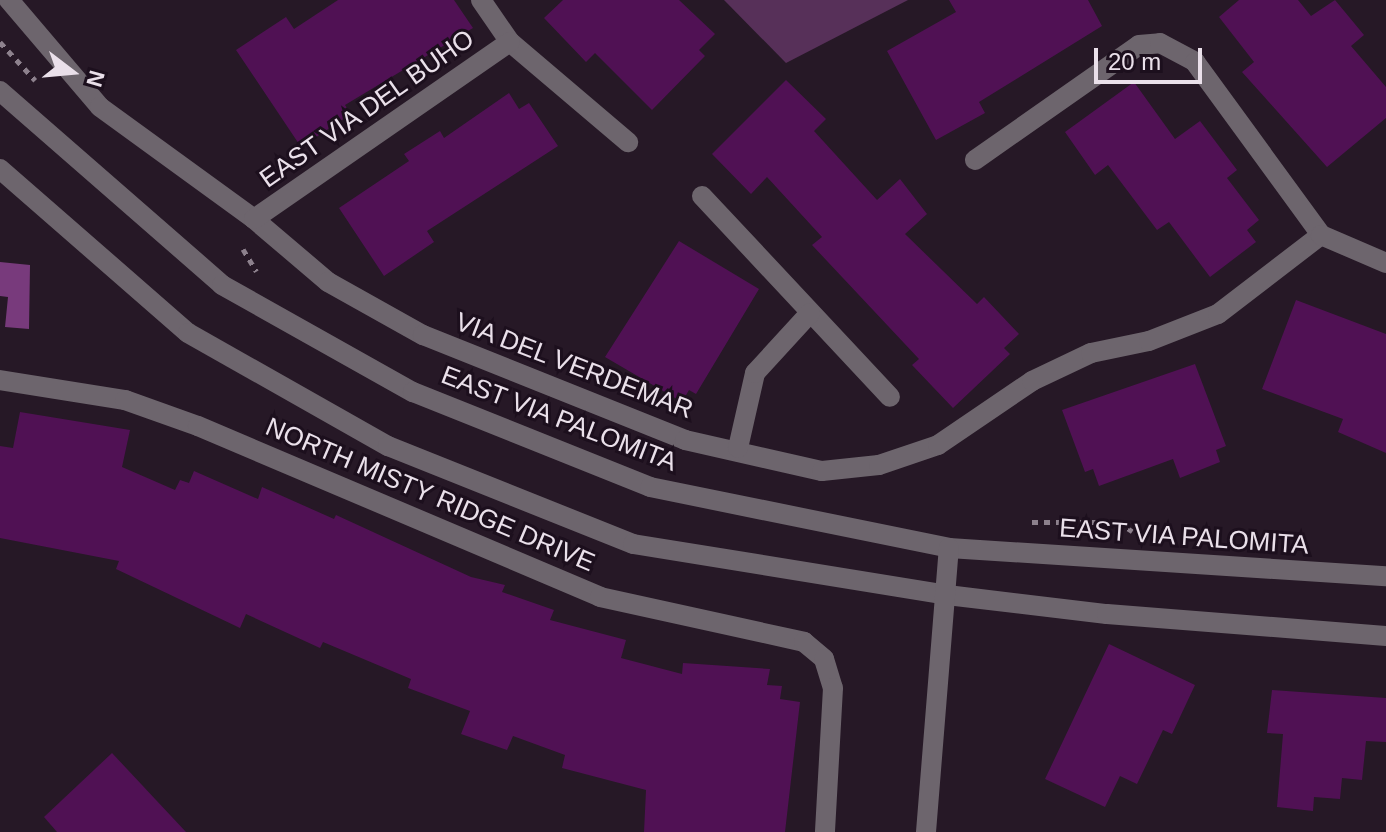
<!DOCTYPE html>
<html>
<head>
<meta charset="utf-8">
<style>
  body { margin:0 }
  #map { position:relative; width:1386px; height:832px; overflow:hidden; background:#261826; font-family:Helvetica,sans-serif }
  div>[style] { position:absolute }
  .green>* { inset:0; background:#573059 }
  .water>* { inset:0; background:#783a7c }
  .building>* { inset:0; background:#501154 }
  .path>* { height:5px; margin-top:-2.5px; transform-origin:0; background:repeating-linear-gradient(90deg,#8d818d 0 6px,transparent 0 12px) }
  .minor>* { height:20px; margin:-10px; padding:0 10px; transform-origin:10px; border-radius:10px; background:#6d656d }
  span { translate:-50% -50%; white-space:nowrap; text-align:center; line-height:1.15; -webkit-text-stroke:6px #1c0f1d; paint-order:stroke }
  .street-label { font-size:26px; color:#eae0ea }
  .north { position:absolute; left:32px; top:32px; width:80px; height:80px; -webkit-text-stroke:6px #1c0f1d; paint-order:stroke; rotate:106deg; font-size:22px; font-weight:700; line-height:32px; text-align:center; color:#eae0ea }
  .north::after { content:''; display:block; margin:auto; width:28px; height:36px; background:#eae0ea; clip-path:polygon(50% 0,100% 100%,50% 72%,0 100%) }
  .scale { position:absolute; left:1094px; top:48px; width:108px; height:36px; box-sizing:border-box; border:4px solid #eae0ea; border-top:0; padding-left:10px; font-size:24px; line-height:28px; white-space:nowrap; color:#eae0ea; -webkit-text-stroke:6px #1c0f1d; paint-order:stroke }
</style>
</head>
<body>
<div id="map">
  <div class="green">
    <i style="clip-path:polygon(724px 0,908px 0,786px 63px)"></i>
  </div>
  <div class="water">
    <i style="clip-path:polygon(0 262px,30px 265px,29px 329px,5px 327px,8px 297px,0 296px)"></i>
  </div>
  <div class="building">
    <i style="clip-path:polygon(338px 0,454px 0,473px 28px,345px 105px,351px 114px,301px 147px,236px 50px,286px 17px,294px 29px)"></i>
    <i style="clip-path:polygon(563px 0,679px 0,715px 34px,699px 50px,705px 56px,652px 110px,595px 53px,586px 62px,544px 18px)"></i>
    <i style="clip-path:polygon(949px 0,1088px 0,1102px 26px,979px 102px,985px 113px,936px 140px,887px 51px,956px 12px)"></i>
    <i style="clip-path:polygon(1239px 0,1298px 0,1311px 16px,1335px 0,1364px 35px,1351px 46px,1386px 87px,1386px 118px,1327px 167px,1242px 72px,1254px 62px,1219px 17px)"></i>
    <i style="clip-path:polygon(786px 80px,826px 119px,814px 131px,877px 200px,900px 179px,927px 214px,905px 234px,977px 304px,984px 297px,1019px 334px,1004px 348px,1010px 354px,953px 408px,912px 365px,919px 359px,812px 245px,822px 237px,767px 177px,751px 194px,712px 154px)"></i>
    <i style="clip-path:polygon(1134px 82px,1175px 139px,1200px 121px,1237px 170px,1227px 178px,1259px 220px,1247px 230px,1256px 242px,1210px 277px,1169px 222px,1157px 230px,1108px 165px,1095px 175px,1065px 132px)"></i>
    <i style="clip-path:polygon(509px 93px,519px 109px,529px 103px,558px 146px,427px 231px,434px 242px,384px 276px,339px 208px,409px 161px,404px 154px,440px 131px,444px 138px)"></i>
    <i style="clip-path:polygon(679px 241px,759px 289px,696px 394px,689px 390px,682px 402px,605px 357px)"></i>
    <i style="clip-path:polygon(1296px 300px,1386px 334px,1386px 453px,1338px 432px,1343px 419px,1262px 389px)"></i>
    <i style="clip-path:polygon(1195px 364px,1226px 446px,1216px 450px,1220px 462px,1180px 478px,1173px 459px,1099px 486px,1093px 469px,1085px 472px,1062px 410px)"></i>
    <i style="clip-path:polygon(20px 412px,130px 430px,122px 467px,175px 490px,180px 480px,189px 483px,194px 471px,258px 499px,262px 487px,334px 519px,336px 515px,471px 577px,505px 585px,502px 592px,554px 610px,550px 620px,626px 640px,621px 658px,682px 674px,683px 663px,770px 669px,767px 685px,782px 686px,780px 699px,800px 702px,785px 832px,644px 832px,646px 790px,562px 768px,565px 755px,513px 736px,507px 750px,461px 734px,470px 711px,408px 688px,411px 679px,323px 642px,320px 648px,246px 614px,240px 628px,116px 569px,119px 561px,0 538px,0 446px,13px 448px)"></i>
    <i style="clip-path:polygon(1109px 644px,1195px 685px,1172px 734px,1163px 730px,1137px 784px,1120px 776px,1105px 807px,1045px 779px)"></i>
    <i style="clip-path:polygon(1272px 690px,1386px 698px,1386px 742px,1366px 741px,1362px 780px,1342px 778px,1340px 799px,1314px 797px,1313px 811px,1277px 807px,1283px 734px,1267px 733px)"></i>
    <i style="clip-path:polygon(112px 753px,186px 832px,57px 832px,44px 817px)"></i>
  </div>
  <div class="path">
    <i style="left:0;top:42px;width:52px;rotate:47.4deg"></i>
    <i style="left:243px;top:249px;width:26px;rotate:59deg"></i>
    <i style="left:1032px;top:522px;width:86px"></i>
    <i style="left:1118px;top:522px;width:17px;rotate:33deg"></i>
  </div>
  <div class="minor">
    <i style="left:9px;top:0;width:140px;rotate:49.6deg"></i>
    <i style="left:100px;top:107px;width:190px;rotate:36deg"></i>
    <i style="left:254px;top:219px;width:97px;rotate:40.4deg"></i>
    <i style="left:328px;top:282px;width:109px;rotate:29.2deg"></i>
    <i style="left:423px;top:335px;width:282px;rotate:21.8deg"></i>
    <i style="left:685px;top:440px;width:140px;rotate:12.8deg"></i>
    <i style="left:822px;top:471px;width:57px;rotate:-6deg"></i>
    <i style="left:879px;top:465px;width:62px;rotate:-18.7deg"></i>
    <i style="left:938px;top:445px;width:114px;rotate:-34.2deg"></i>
    <i style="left:1032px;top:381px;width:65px;rotate:-25.4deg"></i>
    <i style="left:1091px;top:353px;width:59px;rotate:-11.7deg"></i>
    <i style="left:1149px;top:341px;width:74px;rotate:-21.4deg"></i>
    <i style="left:1218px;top:314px;width:130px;rotate:-37.5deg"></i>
    <i style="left:481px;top:0;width:51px;rotate:55.4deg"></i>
    <i style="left:510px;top:42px;width:155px;rotate:40.3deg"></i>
    <i style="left:0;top:91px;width:295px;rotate:41.1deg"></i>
    <i style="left:222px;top:285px;width:219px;rotate:29.3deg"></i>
    <i style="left:413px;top:392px;width:255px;rotate:21.8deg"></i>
    <i style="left:650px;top:487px;width:305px;rotate:11.5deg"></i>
    <i style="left:949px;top:548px;width:438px;rotate:3.7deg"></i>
    <i style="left:975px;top:160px;width:200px;rotate:-35deg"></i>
    <i style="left:1139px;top:45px;width:21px;rotate:-5deg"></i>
    <i style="left:1160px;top:43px;width:40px;rotate:28deg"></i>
    <i style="left:1195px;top:62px;width:214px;rotate:53.9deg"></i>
    <i style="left:1321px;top:235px;width:71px;rotate:23.3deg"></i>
    <i style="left:0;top:169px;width:249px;rotate:41.1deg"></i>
    <i style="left:188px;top:333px;width:230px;rotate:29.5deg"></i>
    <i style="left:388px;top:446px;width:264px;rotate:21.8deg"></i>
    <i style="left:633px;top:544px;width:318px;rotate:9.2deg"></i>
    <i style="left:947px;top:595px;width:161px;rotate:6.8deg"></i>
    <i style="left:1107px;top:614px;width:280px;rotate:4.5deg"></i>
    <i style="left:702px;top:196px;width:275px;rotate:46.9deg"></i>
    <i style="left:254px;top:219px;width:311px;rotate:-34.7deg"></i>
    <i style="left:0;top:380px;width:127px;rotate:9.1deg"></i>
    <i style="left:125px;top:400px;width:77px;rotate:19.6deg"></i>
    <i style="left:198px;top:426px;width:437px;rotate:23deg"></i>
    <i style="left:600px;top:597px;width:209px;rotate:12.4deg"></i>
    <i style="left:804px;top:642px;width:26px;rotate:40deg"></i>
    <i style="left:824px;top:659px;width:30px;rotate:73deg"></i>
    <i style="left:833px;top:688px;width:144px;rotate:93.2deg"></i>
    <i style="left:738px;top:448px;width:77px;rotate:-77.2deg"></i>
    <i style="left:755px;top:373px;width:81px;rotate:-47.5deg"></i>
    <i style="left:926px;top:832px;width:285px;rotate:-85.4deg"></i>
  </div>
  <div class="street-label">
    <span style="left:367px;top:109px;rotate:-35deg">EAST VIA DEL BUHO</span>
    <span style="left:574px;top:366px;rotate:21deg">VIA DEL VERDEMAR</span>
    <span style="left:559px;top:419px;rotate:21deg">EAST VIA PALOMITA</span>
    <span style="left:430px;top:495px;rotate:23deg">NORTH MISTY RIDGE DRIVE</span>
    <span style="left:1184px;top:537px;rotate:4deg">EAST VIA PALOMITA</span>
  </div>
  <div class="north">N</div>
  <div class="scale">20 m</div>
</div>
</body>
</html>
